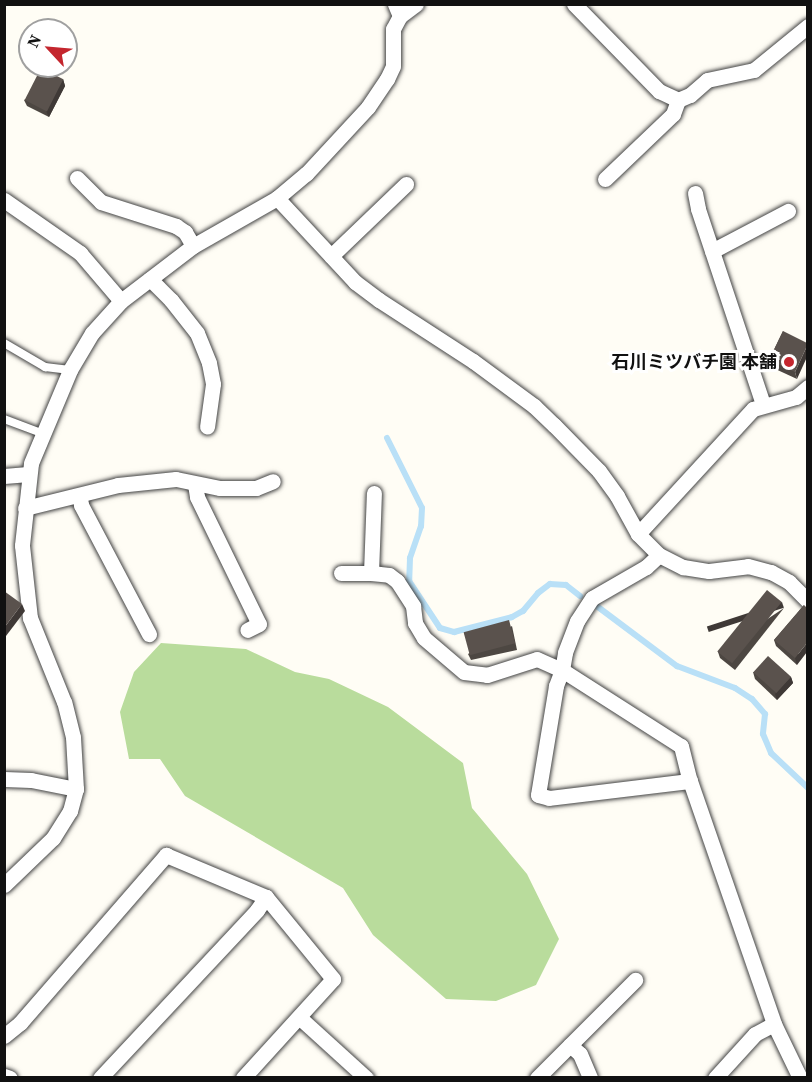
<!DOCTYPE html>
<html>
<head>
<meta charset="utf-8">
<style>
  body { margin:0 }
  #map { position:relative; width:812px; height:1082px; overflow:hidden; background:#fffdf5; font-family:"Source Serif 4","Noto Sans JP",serif }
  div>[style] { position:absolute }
  .forest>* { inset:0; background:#b9dc9c }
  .stream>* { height:6px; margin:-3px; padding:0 3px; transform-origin:3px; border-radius:3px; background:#b9e0f7 }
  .roads { filter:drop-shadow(0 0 2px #444) drop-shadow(0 0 2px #444) }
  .service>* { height:8px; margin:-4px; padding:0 4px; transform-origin:4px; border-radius:4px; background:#fff }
  .minor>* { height:15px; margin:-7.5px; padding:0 7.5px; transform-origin:7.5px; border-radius:7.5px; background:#fff }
  .wall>* { inset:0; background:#4d4742 }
  .shaded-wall>* { inset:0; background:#3f3936; transform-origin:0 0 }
  .building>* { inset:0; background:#5a524d; transform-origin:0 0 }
  .dots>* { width:16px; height:16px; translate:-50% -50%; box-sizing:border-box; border:3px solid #fff; border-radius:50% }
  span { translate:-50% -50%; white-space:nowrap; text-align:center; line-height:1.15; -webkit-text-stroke:6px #fff; paint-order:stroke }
  .poi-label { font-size:18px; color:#111; font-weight:700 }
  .right { translate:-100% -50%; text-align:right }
  .frame { position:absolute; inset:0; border:6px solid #111; pointer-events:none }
  .north { position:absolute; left:18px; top:18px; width:60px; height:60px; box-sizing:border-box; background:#fff; border:2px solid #a0a0a0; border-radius:50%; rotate:296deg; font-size:16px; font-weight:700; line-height:24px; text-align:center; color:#111 }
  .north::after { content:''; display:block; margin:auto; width:21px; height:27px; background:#c4262e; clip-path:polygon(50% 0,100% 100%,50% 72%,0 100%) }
</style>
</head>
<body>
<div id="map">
  <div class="forest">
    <i style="clip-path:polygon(161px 643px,246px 649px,295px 672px,329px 679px,388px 707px,463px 763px,472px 808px,527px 874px,559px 939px,536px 985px,496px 1001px,446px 999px,373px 935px,343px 888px,185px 796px,160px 759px,129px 759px,120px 712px,134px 672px)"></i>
  </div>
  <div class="stream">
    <i style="left:387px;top:438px;width:78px;rotate:63.4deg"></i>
    <i style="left:422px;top:508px;width:18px;rotate:93deg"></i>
    <i style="left:421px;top:526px;width:34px;rotate:109deg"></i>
    <i style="left:410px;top:558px;width:23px;rotate:92deg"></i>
    <i style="left:409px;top:581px;width:56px;rotate:56.6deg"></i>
    <i style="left:440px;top:628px;width:15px;rotate:16deg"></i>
    <i style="left:454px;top:632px;width:60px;rotate:-14.5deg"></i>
    <i style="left:512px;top:617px;width:13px;rotate:-29deg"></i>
    <i style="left:523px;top:611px;width:23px;rotate:-50deg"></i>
    <i style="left:538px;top:593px;width:15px;rotate:-37deg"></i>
    <i style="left:550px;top:584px;width:16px;rotate:4deg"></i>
    <i style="left:566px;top:585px;width:18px;rotate:38deg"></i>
    <i style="left:598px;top:607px;width:99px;rotate:36.8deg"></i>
    <i style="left:677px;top:666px;width:62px;rotate:20.8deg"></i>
    <i style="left:735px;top:688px;width:20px;rotate:33deg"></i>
    <i style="left:752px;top:699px;width:20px;rotate:49deg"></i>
    <i style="left:765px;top:714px;width:20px;rotate:96deg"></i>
    <i style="left:763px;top:734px;width:21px;rotate:67deg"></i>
    <i style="left:771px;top:753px;width:51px;rotate:43.4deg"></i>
  </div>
  <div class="roads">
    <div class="service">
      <i style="left:4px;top:343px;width:48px;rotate:30.3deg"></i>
      <i style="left:45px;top:367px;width:25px;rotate:7deg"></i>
      <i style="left:4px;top:419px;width:43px;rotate:20.6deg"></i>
    </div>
    <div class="minor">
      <i style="left:574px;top:4px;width:122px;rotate:45.7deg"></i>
      <i style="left:659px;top:91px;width:21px;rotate:25deg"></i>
      <i style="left:678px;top:100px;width:13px;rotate:-23deg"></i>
      <i style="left:690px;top:95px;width:23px;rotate:-41deg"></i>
      <i style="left:707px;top:80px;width:48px;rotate:-12deg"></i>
      <i style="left:754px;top:70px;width:70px;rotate:-39.2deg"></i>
      <i style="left:400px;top:16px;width:20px;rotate:-37deg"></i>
      <i style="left:77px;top:178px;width:34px;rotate:45deg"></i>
      <i style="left:101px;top:202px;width:79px;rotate:17.7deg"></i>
      <i style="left:176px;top:226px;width:11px;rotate:34deg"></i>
      <i style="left:185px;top:232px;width:16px;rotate:60deg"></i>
      <i style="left:605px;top:179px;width:94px;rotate:-43.7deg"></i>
      <i style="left:673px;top:114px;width:15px;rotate:-70deg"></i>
      <i style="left:695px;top:193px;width:16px;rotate:79deg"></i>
      <i style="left:698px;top:209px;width:206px;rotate:71.6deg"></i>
      <i style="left:277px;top:198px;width:115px;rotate:47.1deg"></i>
      <i style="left:355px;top:282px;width:30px;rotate:37deg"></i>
      <i style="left:379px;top:300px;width:112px;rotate:33deg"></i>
      <i style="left:473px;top:361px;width:76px;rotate:36.4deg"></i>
      <i style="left:534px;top:406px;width:28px;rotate:44deg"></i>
      <i style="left:554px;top:425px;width:64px;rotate:45.6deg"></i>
      <i style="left:599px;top:471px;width:31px;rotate:54deg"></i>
      <i style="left:617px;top:496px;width:43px;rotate:61.1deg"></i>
      <i style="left:638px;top:534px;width:30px;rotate:45deg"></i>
      <i style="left:659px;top:555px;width:27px;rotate:27deg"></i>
      <i style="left:683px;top:567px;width:26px;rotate:9deg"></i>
      <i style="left:709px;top:571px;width:39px;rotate:-7deg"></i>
      <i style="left:748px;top:566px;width:24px;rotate:15deg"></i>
      <i style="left:771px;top:572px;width:21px;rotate:29deg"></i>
      <i style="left:789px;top:582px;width:27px;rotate:45deg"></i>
      <i style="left:4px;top:200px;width:93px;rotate:34.9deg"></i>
      <i style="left:80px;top:253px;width:63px;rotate:49.5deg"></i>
      <i style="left:712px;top:251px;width:86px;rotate:-27.8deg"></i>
      <i style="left:331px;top:256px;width:104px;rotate:-43.8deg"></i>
      <i style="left:150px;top:279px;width:30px;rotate:45deg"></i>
      <i style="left:171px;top:300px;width:42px;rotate:51.8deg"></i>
      <i style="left:197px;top:333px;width:32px;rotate:68deg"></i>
      <i style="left:209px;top:363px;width:21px;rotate:79deg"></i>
      <i style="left:213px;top:384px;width:43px;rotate:97.9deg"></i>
      <i style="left:4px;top:476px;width:24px;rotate:-5deg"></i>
      <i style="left:195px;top:484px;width:13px;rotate:81deg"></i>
      <i style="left:197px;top:497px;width:141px;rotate:64deg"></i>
      <i style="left:259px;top:624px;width:13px;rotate:153deg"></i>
      <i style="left:80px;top:497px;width:8px;rotate:83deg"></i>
      <i style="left:81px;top:505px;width:146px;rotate:62.2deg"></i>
      <i style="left:25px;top:508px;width:96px;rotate:-13.9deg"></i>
      <i style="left:118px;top:485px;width:58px;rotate:-5.9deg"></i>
      <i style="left:176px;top:479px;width:45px;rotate:11.6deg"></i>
      <i style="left:220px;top:488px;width:36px"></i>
      <i style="left:256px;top:488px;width:18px;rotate:-22deg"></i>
      <i style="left:638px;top:534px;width:170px;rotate:-47.4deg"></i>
      <i style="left:753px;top:409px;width:45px;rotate:-15.6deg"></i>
      <i style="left:796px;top:397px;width:16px;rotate:-40deg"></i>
      <i style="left:659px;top:555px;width:18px;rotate:137deg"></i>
      <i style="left:646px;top:567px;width:62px;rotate:150.1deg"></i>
      <i style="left:592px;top:598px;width:27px;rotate:123deg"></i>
      <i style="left:577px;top:621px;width:34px;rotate:111deg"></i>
      <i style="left:565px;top:653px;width:17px;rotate:100deg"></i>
      <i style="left:562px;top:670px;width:141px;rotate:32.6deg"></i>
      <i style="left:681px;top:746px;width:36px;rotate:76deg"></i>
      <i style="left:690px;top:781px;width:257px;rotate:70.9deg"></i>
      <i style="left:774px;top:1024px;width:60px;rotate:64.3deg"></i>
      <i style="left:341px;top:573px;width:30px"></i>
      <i style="left:371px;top:573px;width:80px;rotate:-87.9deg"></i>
      <i style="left:371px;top:573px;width:18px;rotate:6deg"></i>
      <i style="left:389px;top:575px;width:10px;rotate:37deg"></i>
      <i style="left:397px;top:581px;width:30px;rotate:57deg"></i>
      <i style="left:413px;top:606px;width:17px;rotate:83deg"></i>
      <i style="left:415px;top:623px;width:17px;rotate:59deg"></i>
      <i style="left:424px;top:638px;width:52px;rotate:40.4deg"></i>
      <i style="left:464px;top:672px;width:23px;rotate:7deg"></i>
      <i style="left:487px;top:675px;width:52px;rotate:-17.7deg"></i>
      <i style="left:537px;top:659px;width:27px;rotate:24deg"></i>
      <i style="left:562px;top:670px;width:17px;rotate:111deg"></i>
      <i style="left:556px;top:686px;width:110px;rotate:99.4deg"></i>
      <i style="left:538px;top:795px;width:11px;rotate:15deg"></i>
      <i style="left:549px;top:798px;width:142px;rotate:-6.9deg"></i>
      <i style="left:4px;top:779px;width:27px;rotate:2deg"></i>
      <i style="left:31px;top:780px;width:46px;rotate:11.3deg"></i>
      <i style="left:4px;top:885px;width:68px;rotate:-43.8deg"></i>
      <i style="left:53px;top:838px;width:32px;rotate:-58deg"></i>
      <i style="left:70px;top:811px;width:23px;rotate:-75deg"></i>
      <i style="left:76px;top:789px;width:52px;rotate:-93.3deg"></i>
      <i style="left:73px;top:737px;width:36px;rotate:-104deg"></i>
      <i style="left:64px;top:702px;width:91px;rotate:-112deg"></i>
      <i style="left:30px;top:618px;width:73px;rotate:-96.3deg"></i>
      <i style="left:22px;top:545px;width:82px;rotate:-83.7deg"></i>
      <i style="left:31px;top:463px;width:101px;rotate:-67.2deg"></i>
      <i style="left:70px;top:370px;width:43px;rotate:-59.3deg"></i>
      <i style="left:92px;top:333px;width:43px;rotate:-47.8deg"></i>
      <i style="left:121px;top:301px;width:91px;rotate:-37.4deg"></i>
      <i style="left:193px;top:246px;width:97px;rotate:-29.7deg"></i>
      <i style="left:277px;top:198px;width:38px;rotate:-40deg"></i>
      <i style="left:306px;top:174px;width:91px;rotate:-47.2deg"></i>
      <i style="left:368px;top:107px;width:34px;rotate:-56deg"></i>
      <i style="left:387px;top:79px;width:14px;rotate:-65deg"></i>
      <i style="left:393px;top:66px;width:37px;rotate:-90deg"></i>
      <i style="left:393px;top:29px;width:15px;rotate:-62deg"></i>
      <i style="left:400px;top:16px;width:13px;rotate:-113deg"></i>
      <i style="left:299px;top:1017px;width:91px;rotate:42.3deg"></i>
      <i style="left:4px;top:1036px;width:21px;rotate:-39deg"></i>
      <i style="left:20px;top:1023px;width:223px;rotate:-49deg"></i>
      <i style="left:166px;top:855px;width:108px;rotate:22.8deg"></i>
      <i style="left:266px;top:897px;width:106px;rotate:50.7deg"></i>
      <i style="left:333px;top:979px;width:134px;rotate:132.3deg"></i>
      <i style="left:570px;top:1045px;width:13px;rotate:42deg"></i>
      <i style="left:580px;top:1054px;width:26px;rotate:67deg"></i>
      <i style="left:4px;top:1076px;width:6px;rotate:18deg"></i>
      <i style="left:100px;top:1078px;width:230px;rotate:-46.9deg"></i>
      <i style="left:257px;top:910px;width:16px;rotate:-55deg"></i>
      <i style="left:537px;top:1078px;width:139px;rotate:-45deg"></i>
      <i style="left:715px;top:1078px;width:59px;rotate:-47.7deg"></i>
      <i style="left:755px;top:1034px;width:21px;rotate:-28deg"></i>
    </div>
  </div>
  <div class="wall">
    <i style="clip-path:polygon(63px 79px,65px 86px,49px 117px,27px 106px,24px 100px)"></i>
    <i style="clip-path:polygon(783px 331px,797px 379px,771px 367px,769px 360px)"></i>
    <i style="clip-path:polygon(804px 605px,797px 665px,776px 646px,774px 640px)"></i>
    <i style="clip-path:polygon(784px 608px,735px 670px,720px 658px,718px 652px)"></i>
    <i style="clip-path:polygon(512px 626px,517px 650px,471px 660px,468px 654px)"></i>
    <i style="clip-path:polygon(753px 672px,791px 677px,793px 683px,777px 700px,755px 679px)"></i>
  </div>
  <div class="shaded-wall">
    <i style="clip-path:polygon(63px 79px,65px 86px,49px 117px,46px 111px)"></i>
    <i style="clip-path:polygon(807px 346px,807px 357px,797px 379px,795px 372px)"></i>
    <i style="left:782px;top:602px;width:6px;height:79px;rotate:72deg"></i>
    <i style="clip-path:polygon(22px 604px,25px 611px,6px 636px,4px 628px)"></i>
    <i style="clip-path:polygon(807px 643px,807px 652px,797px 665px,795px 658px)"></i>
    <i style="clip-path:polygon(791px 677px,793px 683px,777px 700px,775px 694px)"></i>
  </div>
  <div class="building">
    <i style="left:41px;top:68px;width:25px;height:36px;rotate:27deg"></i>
    <i style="clip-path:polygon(783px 331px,807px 343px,807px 346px,795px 372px,769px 360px)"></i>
    <i style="left:767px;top:590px;width:19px;height:79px;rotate:39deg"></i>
    <i style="clip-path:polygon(4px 591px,22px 604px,4px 628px)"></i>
    <i style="clip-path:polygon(804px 605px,807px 608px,807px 643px,795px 658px,774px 640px)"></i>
    <i style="left:509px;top:620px;width:24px;height:47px;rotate:75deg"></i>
    <i style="left:768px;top:656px;width:31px;height:22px;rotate:42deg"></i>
  </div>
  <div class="dots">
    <i style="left:789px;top:362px;background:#c4262e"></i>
  </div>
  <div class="poi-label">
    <span class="right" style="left:777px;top:362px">石川ミツバチ園 本舗</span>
  </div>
  <div class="frame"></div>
  <div class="north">N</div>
</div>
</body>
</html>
